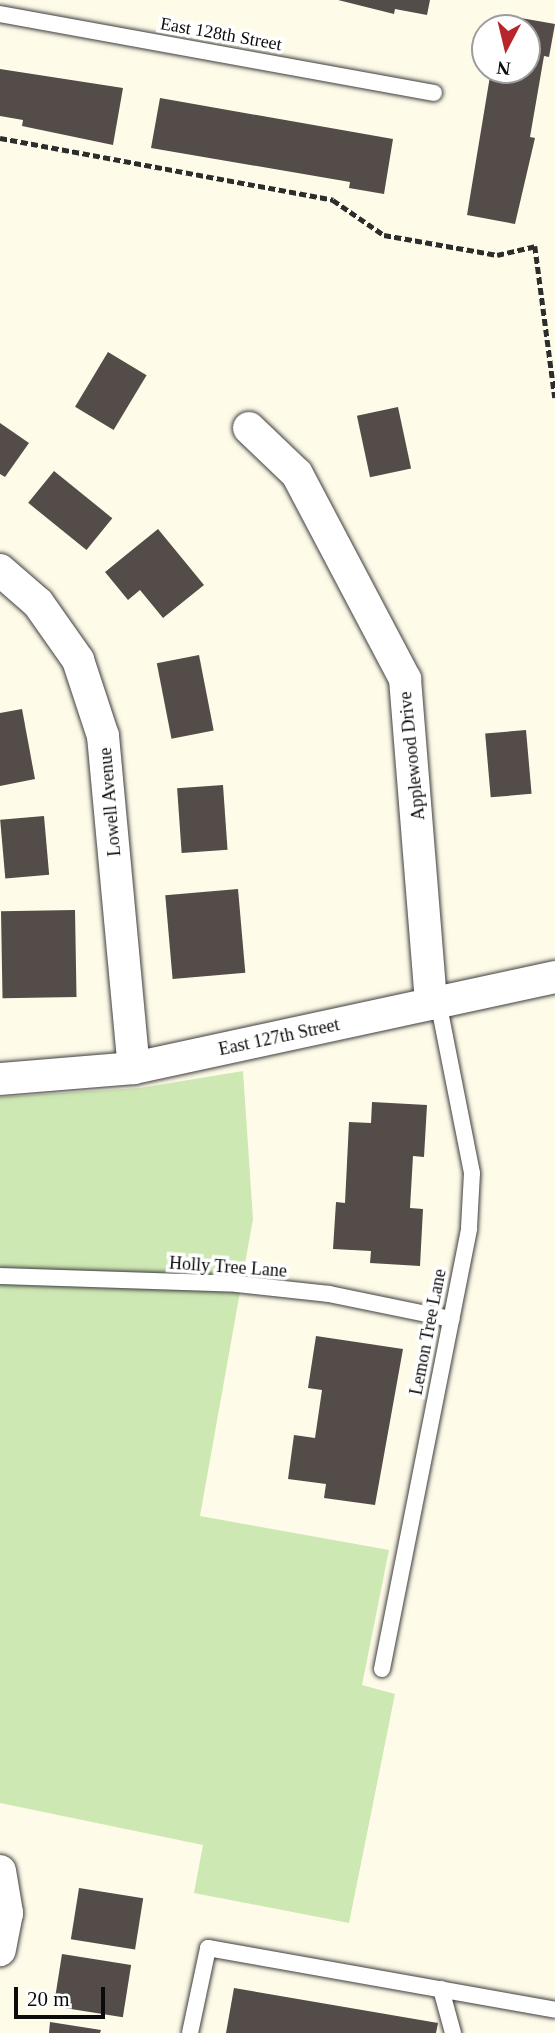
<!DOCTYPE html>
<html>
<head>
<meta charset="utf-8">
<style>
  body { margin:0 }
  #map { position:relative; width:555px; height:2033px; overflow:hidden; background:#fffbe9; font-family:"Times New Roman",serif }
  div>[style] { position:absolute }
  .green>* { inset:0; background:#cee8b4 }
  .building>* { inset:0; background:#534c48; transform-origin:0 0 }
  .path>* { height:4.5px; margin-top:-2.25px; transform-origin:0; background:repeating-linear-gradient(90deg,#2d2d2d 0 7px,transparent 0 10.5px) }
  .roads { filter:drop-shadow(0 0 2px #3e3e3e) drop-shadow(0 0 2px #3e3e3e) }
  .lane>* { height:16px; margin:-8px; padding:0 8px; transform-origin:8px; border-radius:8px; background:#fff }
  .street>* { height:32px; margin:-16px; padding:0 16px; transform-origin:16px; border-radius:16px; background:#fff }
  span { translate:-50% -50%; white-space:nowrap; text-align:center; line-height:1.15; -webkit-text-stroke:7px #fff; paint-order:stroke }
  .street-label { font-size:18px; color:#0b0b0b }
  .north { position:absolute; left:471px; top:14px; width:70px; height:70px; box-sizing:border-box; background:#fff; border:2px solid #9d9d9d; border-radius:50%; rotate:187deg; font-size:19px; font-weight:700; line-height:28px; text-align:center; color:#0b0b0b }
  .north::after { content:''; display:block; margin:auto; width:24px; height:32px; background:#b8262b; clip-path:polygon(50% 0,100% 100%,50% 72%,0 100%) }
  .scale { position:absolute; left:14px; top:1987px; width:91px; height:32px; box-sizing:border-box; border:4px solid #0b0b0b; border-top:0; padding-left:9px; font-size:21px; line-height:24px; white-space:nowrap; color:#0b0b0b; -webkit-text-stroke:5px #fff; paint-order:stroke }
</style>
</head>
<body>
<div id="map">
  <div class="green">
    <i style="clip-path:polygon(243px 1071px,253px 1219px,200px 1516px,389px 1550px,362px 1685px,395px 1694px,349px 1923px,194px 1893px,203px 1845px,0 1803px,0 1097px,140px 1088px)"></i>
  </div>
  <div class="building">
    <i style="clip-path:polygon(338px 0,430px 0,427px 15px,395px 9px,394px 14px)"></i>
    <i style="clip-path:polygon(503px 15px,555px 24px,549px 57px,544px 56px,530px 137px,535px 138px,515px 224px,467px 215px,491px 70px,527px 70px,527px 28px,501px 28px)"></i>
    <i style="clip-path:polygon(0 69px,123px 88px,113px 145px,22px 126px,23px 120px,0 116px)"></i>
    <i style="clip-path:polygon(160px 98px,393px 139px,384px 194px,349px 188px,350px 182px,151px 148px)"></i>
    <i style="left:108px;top:352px;width:45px;height:64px;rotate:31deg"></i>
    <i style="left:398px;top:407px;width:63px;height:42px;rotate:78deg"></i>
    <i style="clip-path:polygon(0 423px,29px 443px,5px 477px,0 474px)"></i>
    <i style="left:54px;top:471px;width:75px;height:41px;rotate:39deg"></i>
    <i style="clip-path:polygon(158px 529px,204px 585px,163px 618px,140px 590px,128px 600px,105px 572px)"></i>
    <i style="left:199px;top:655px;width:77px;height:43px;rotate:79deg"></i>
    <i style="clip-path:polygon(22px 709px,35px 779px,0 786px,0 713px)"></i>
    <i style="left:526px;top:730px;width:64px;height:41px;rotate:85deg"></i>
    <i style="left:223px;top:785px;width:65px;height:46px;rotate:86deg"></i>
    <i style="left:44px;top:816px;width:59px;height:44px;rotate:85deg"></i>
    <i style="left:238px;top:889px;width:84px;height:73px;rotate:85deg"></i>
    <i style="left:75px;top:910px;width:87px;height:74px;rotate:89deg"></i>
    <i style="clip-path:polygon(372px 1102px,427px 1105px,424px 1157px,413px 1156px,410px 1208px,423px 1209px,420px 1266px,370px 1263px,371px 1251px,333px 1249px,336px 1202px,345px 1203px,349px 1122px,371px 1123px)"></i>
    <i style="clip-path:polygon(316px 1336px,403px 1349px,375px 1505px,324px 1498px,326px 1484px,288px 1479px,294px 1435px,315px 1438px,322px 1390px,308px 1388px)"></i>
    <i style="left:79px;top:1888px;width:65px;height:52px;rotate:9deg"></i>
    <i style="left:62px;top:1954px;width:70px;height:53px;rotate:9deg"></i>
    <i style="clip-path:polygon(234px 1988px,438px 2023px,436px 2033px,226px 2033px)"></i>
    <i style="clip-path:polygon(50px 2022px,101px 2030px,100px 2033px,49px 2033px)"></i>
  </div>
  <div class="path">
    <i style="left:0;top:138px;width:339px;rotate:10.5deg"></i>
    <i style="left:333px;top:200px;width:62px;rotate:34.5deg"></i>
    <i style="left:384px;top:235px;width:115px;rotate:10deg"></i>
    <i style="left:497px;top:255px;width:39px;rotate:-13deg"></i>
    <i style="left:535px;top:246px;width:153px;rotate:82.5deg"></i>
  </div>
  <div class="roads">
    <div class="lane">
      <i style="left:0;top:14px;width:441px;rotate:10.3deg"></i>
      <i style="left:0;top:1276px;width:237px;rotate:1.9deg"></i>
      <i style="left:237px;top:1284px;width:93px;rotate:6.2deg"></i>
      <i style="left:329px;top:1294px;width:125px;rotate:11.6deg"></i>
      <i style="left:382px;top:1669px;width:449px;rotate:-78.8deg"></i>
      <i style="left:469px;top:1228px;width:55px;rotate:-86.9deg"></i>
      <i style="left:472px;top:1173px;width:174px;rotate:-101.2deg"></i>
      <i style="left:441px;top:1989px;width:46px;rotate:74.7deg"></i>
      <i style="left:190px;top:2033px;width:87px;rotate:-78deg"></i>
      <i style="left:208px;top:1948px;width:352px;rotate:10.1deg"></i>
    </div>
    <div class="street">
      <i style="left:249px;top:428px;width:66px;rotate:43.8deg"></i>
      <i style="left:297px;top:474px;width:232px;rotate:62.2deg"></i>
      <i style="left:405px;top:679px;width:326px;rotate:85.4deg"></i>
      <i style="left:0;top:570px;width:50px;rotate:41deg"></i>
      <i style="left:38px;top:603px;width:70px;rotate:54.9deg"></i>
      <i style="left:78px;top:660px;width:80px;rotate:71.8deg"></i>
      <i style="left:103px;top:736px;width:333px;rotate:84.7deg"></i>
      <i style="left:0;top:1079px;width:134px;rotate:-4.7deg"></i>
      <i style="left:134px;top:1068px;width:431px;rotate:-12.2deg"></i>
      <i style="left:0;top:1871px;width:43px;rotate:80.5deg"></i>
      <i style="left:7px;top:1913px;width:38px;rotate:101deg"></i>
    </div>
  </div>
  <div class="street-label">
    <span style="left:221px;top:34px;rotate:10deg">East 128th Street</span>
    <span style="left:412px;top:756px;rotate:-96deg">Applewood Drive</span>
    <span style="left:110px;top:802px;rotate:-95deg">Lowell Avenue</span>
    <span style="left:279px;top:1037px;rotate:-12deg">East 127th Street</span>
    <span style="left:228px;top:1267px;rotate:4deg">Holly Tree Lane</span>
    <span style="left:428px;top:1332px;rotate:-79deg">Lemon Tree Lane</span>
  </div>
  <div class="north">N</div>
  <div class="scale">20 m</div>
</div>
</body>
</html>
